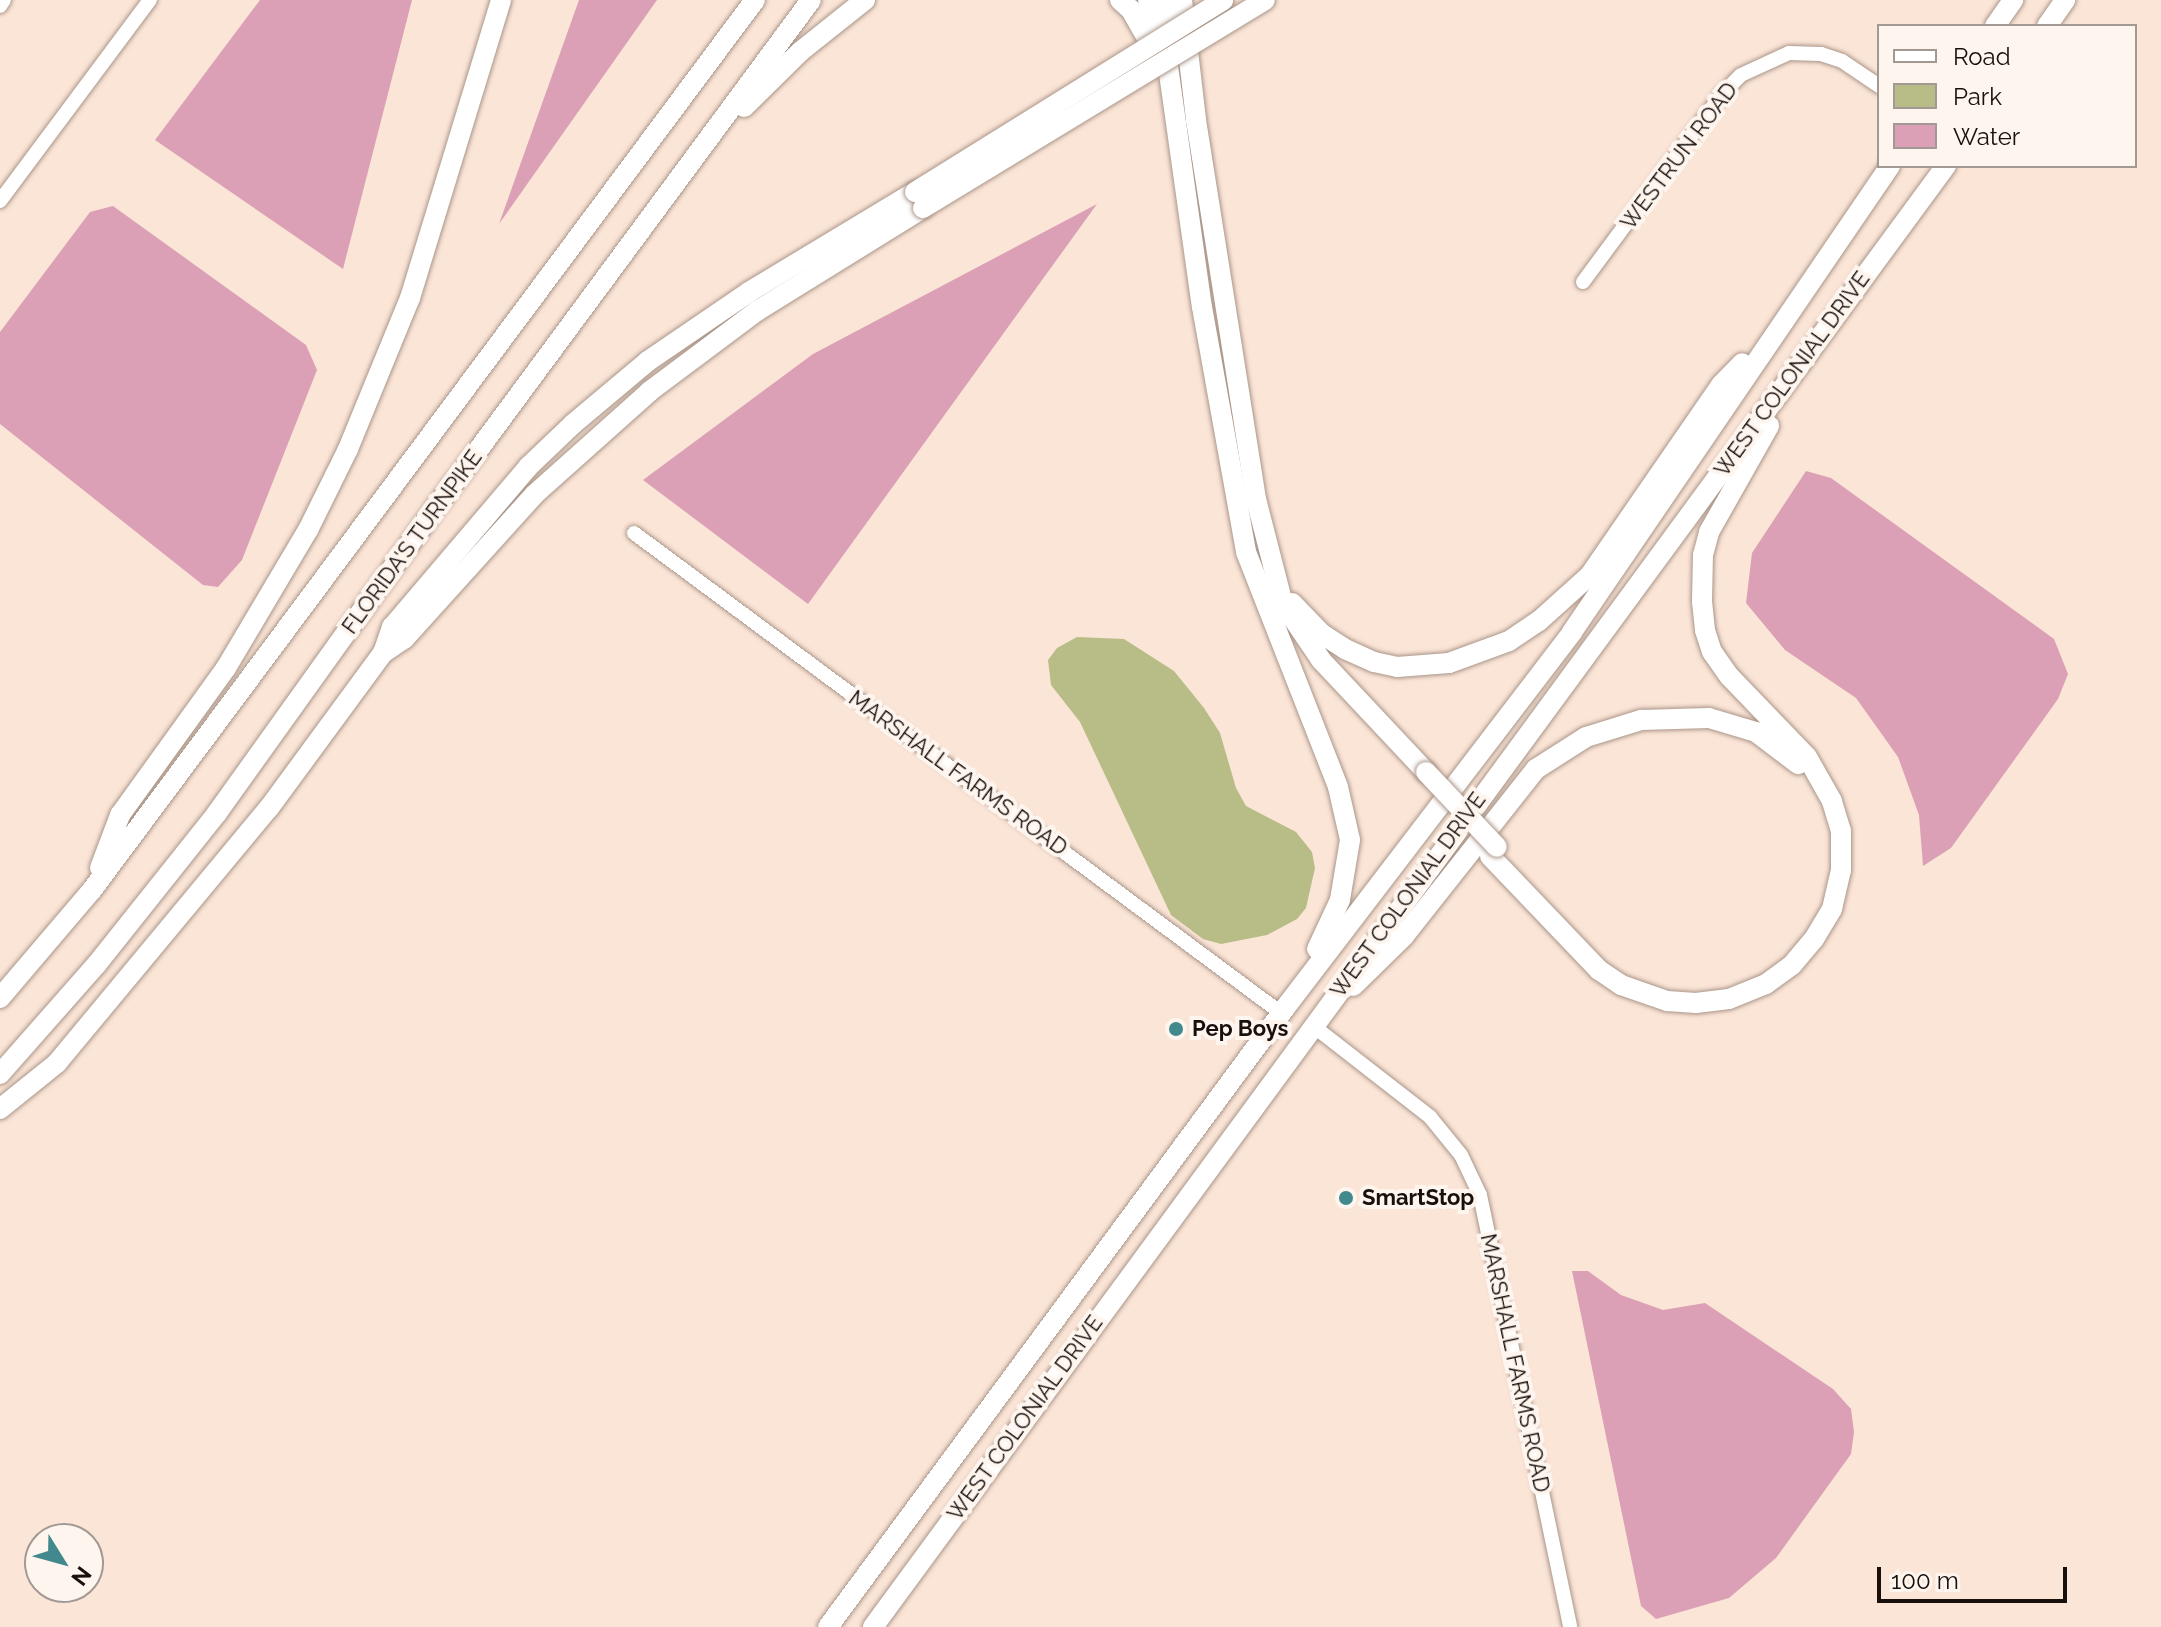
<!DOCTYPE html>
<html>
<head>
<meta charset="utf-8">
<style>
  body { margin:0 }
  #map { position:relative; width:2161px; height:1627px; overflow:hidden; background:#fbe5d7; font-family:Raleway,sans-serif }
  div>[style] { position:absolute }
  .green>* { inset:0; background:#b8bc87 }
  .water>* { inset:0; background:#dba0b6 }
  .roads { filter:drop-shadow(0 0 2px #aa9689) drop-shadow(0 0 2px #aa9689) }
  .minor>* { height:14px; margin:-7px; padding:0 7px; transform-origin:7px; border-radius:7px; background:#fff }
  .highway>* { height:20px; margin:-10px; padding:0 10px; transform-origin:10px; border-radius:10px; background:#fff }
  .bridges { filter:drop-shadow(0 0 2px #aa9689) drop-shadow(0 0 2px #aa9689) }
  .highway-bridge>* { height:20px; margin:-10px; padding:0 10px; transform-origin:10px; border-radius:10px; background:#fff }
  .dots>* { width:22px; height:22px; translate:-50% -50%; box-sizing:border-box; border:4px solid #fef5ef; border-radius:50% }
  span { translate:-50% -50%; white-space:nowrap; text-align:center; line-height:1.15; -webkit-text-stroke:8px #fef5ef; paint-order:stroke }
  .street-label { font-size:22px; color:#18100c }
  .poi-label { font-size:22px; color:#18100c; font-weight:700 }
  .left { translate:0 -50%; text-align:left }
  .legend { position:absolute; left:1877px; top:24px; width:260px; height:144px; box-sizing:border-box; background:#fef5ef; border:2px solid #a29994; margin:0; padding:10px 14px; list-style:none; font-size:24px; color:#18100c }
  .legend li { display:flex; align-items:center; gap:16px; height:40px }
  .legend b { width:40px; border:2px solid #a29994 }
  .north { position:absolute; left:24px; top:1523px; width:80px; height:80px; box-sizing:border-box; background:#fef5ef; border:2px solid #a29994; border-radius:50%; rotate:127deg; font-size:22px; font-weight:700; line-height:32px; text-align:center; color:#18100c }
  .north::after { content:''; display:block; margin:auto; width:28px; height:36px; background:#41898c; clip-path:polygon(50% 0,100% 100%,50% 72%,0 100%) }
  .scale { position:absolute; left:1877px; top:1567px; width:190px; height:36px; box-sizing:border-box; border:4px solid #18100c; border-top:0; padding-left:10px; font-size:24px; line-height:28px; white-space:nowrap; color:#18100c; -webkit-text-stroke:6px #fef5ef; paint-order:stroke }
</style>
</head>
<body>
<div id="map">
  <div class="green">
    <i style="clip-path:polygon(1077px 637px,1124px 639px,1174px 671px,1204px 708px,1220px 733px,1236px 788px,1246px 806px,1296px 832px,1312px 852px,1315px 868px,1306px 908px,1297px 919px,1267px 935px,1221px 944px,1203px 939px,1171px 915px,1080px 722px,1051px 685px,1048px 660px,1057px 648px)"></i>
  </div>
  <div class="water">
    <i style="clip-path:polygon(260px 0,412px 0,343px 269px,155px 140px)"></i>
    <i style="clip-path:polygon(579px 0,657px 0,499px 224px)"></i>
    <i style="clip-path:polygon(1097px 204px,808px 604px,643px 480px,813px 354px)"></i>
    <i style="clip-path:polygon(113px 206px,306px 345px,317px 370px,242px 560px,218px 587px,203px 585px,0 424px,0 332px,90px 212px)"></i>
    <i style="clip-path:polygon(1806px 471px,1831px 478px,2054px 639px,2068px 674px,2058px 699px,1951px 848px,1923px 866px,1919px 815px,1898px 757px,1856px 698px,1785px 650px,1746px 603px,1752px 553px)"></i>
    <i style="clip-path:polygon(1572px 1271px,1588px 1271px,1621px 1295px,1663px 1310px,1705px 1303px,1833px 1389px,1851px 1409px,1854px 1432px,1851px 1454px,1776px 1558px,1729px 1598px,1656px 1619px,1641px 1606px)"></i>
  </div>
  <div class="roads">
    <div class="minor">
      <i style="left:0;top:6px;width:7px;rotate:-56deg"></i>
      <i style="left:0;top:201px;width:251px;rotate:-53.3deg"></i>
      <i style="left:1583px;top:282px;width:235px;rotate:-53.5deg"></i>
      <i style="left:1723px;top:93px;width:25px;rotate:-45deg"></i>
      <i style="left:1741px;top:75px;width:53px;rotate:-24.6deg"></i>
      <i style="left:1789px;top:53px;width:32px;rotate:2deg"></i>
      <i style="left:1821px;top:54px;width:22px;rotate:18deg"></i>
      <i style="left:1842px;top:61px;width:45px;rotate:34deg"></i>
      <i style="left:634px;top:533px;width:806px;rotate:36.57deg"></i>
      <i style="left:1312px;top:1025px;width:150px;rotate:37.9deg"></i>
      <i style="left:1430px;top:1117px;width:49px;rotate:50.8deg"></i>
      <i style="left:1461px;top:1155px;width:44px;rotate:64.6deg"></i>
      <i style="left:1480px;top:1195px;width:441px;rotate:78.2deg"></i>
    </div>
    <div class="highway">
      <i style="left:1120px;top:0;width:15px;rotate:42deg"></i>
      <i style="left:1131px;top:10px;width:48px;rotate:60.3deg"></i>
      <i style="left:1148px;top:0;width:69px;rotate:73.1deg"></i>
      <i style="left:1168px;top:66px;width:243px;rotate:82deg"></i>
      <i style="left:1202px;top:307px;width:249px;rotate:79.8deg"></i>
      <i style="left:1246px;top:552px;width:252px;rotate:68.6deg"></i>
      <i style="left:1338px;top:787px;width:54px;rotate:77.2deg"></i>
      <i style="left:1350px;top:840px;width:61px;rotate:99.5deg"></i>
      <i style="left:1340px;top:900px;width:54px;rotate:115.1deg"></i>
      <i style="left:1166px;top:0;width:32px;rotate:70deg"></i>
      <i style="left:1182px;top:0;width:121px;rotate:83.3deg"></i>
      <i style="left:1196px;top:120px;width:384px;rotate:81deg"></i>
      <i style="left:1256px;top:499px;width:108px;rotate:75.6deg"></i>
      <i style="left:1283px;top:604px;width:68px;rotate:55.8deg"></i>
      <i style="left:1321px;top:660px;width:154px;rotate:46.8deg"></i>
      <i style="left:1995px;top:26px;width:32px;rotate:-55deg"></i>
      <i style="left:2047px;top:26px;width:32px;rotate:-55deg"></i>
      <i style="left:744px;top:107px;width:80px;rotate:-44.5deg"></i>
      <i style="left:801px;top:51px;width:82px;rotate:-38.6deg"></i>
      <i style="left:1292px;top:603px;width:43px;rotate:45.9deg"></i>
      <i style="left:1322px;top:634px;width:27px;rotate:33deg"></i>
      <i style="left:1345px;top:649px;width:32px;rotate:24deg"></i>
      <i style="left:1374px;top:662px;width:24px;rotate:12deg"></i>
      <i style="left:1397px;top:667px;width:52px;rotate:-4.4deg"></i>
      <i style="left:1449px;top:663px;width:64px;rotate:-20.1deg"></i>
      <i style="left:1509px;top:641px;width:36px;rotate:-34deg"></i>
      <i style="left:1539px;top:621px;width:69px;rotate:-42deg"></i>
      <i style="left:1590px;top:575px;width:232px;rotate:-55.4deg"></i>
      <i style="left:1722px;top:384px;width:29px;rotate:-46deg"></i>
      <i style="left:383px;top:653px;width:25px;rotate:-34deg"></i>
      <i style="left:404px;top:639px;width:195px;rotate:-47.9deg"></i>
      <i style="left:535px;top:494px;width:154px;rotate:-41.8deg"></i>
      <i style="left:650px;top:391px;width:134px;rotate:-36.8deg"></i>
      <i style="left:757px;top:311px;width:195px;rotate:-31.8deg"></i>
      <i style="left:1490px;top:856px;width:158px;rotate:46.3deg"></i>
      <i style="left:1599px;top:970px;width:27px;rotate:34deg"></i>
      <i style="left:1621px;top:985px;width:49px;rotate:19.2deg"></i>
      <i style="left:1667px;top:1001px;width:29px;rotate:4deg"></i>
      <i style="left:1696px;top:1003px;width:33px;rotate:-7deg"></i>
      <i style="left:1729px;top:999px;width:40px;rotate:-22deg"></i>
      <i style="left:1766px;top:984px;width:32px;rotate:-36deg"></i>
      <i style="left:1792px;top:965px;width:34px;rotate:-50deg"></i>
      <i style="left:1814px;top:939px;width:35px;rotate:-59deg"></i>
      <i style="left:1832px;top:909px;width:40px;rotate:-77deg"></i>
      <i style="left:1841px;top:870px;width:39px;rotate:-90deg"></i>
      <i style="left:1841px;top:831px;width:31px;rotate:-107deg"></i>
      <i style="left:1832px;top:801px;width:51px;rotate:-119.6deg"></i>
      <i style="left:1807px;top:757px;width:112px;rotate:-133.9deg"></i>
      <i style="left:1729px;top:676px;width:29px;rotate:-125deg"></i>
      <i style="left:1712px;top:652px;width:23px;rotate:-108deg"></i>
      <i style="left:1705px;top:630px;width:29px;rotate:-96deg"></i>
      <i style="left:1702px;top:601px;width:46px;rotate:-88.8deg"></i>
      <i style="left:1703px;top:555px;width:24px;rotate:-75deg"></i>
      <i style="left:1709px;top:532px;width:122px;rotate:-60.5deg"></i>
      <i style="left:100px;top:868px;width:57px;rotate:-69.3deg"></i>
      <i style="left:120px;top:815px;width:181px;rotate:-54.2deg"></i>
      <i style="left:226px;top:668px;width:161px;rotate:-59.3deg"></i>
      <i style="left:308px;top:530px;width:90px;rotate:-63.7deg"></i>
      <i style="left:348px;top:449px;width:163px;rotate:-67.7deg"></i>
      <i style="left:410px;top:298px;width:312px;rotate:-73deg"></i>
      <i style="left:1353px;top:986px;width:71px;rotate:-44.4deg"></i>
      <i style="left:1404px;top:936px;width:213px;rotate:-51.7deg"></i>
      <i style="left:1536px;top:769px;width:59px;rotate:-32.6deg"></i>
      <i style="left:1586px;top:737px;width:58px;rotate:-17.2deg"></i>
      <i style="left:1641px;top:720px;width:68px;rotate:-1.7deg"></i>
      <i style="left:1709px;top:718px;width:49px;rotate:16.6deg"></i>
      <i style="left:1756px;top:732px;width:53px;rotate:37.3deg"></i>
      <i style="left:0;top:998px;width:142px;rotate:-49.6deg"></i>
      <i style="left:92px;top:890px;width:1110px;rotate:-53.32deg"></i>
      <i style="left:0;top:1074px;width:147px;rotate:-48.6deg"></i>
      <i style="left:97px;top:964px;width:193px;rotate:-51.5deg"></i>
      <i style="left:217px;top:813px;width:358px;rotate:-54.4deg"></i>
      <i style="left:425px;top:522px;width:649px;rotate:-53.52deg"></i>
      <i style="left:0;top:1109px;width:73px;rotate:-38.9deg"></i>
      <i style="left:57px;top:1063px;width:332px;rotate:-50.3deg"></i>
      <i style="left:269px;top:808px;width:192px;rotate:-53.7deg"></i>
      <i style="left:383px;top:653px;width:28px;rotate:-71deg"></i>
      <i style="left:392px;top:627px;width:210px;rotate:-49.6deg"></i>
      <i style="left:528px;top:467px;width:62px;rotate:-43.7deg"></i>
      <i style="left:573px;top:424px;width:98px;rotate:-40deg"></i>
      <i style="left:648px;top:361px;width:122px;rotate:-34.3deg"></i>
      <i style="left:749px;top:292px;width:194px;rotate:-31.1deg"></i>
      <i style="left:828px;top:1627px;width:769px;rotate:-53.56deg"></i>
      <i style="left:1285px;top:1008px;width:473px;rotate:-52.6deg"></i>
      <i style="left:1572px;top:632px;width:564px;rotate:-55.69deg"></i>
      <i style="left:873px;top:1627px;width:1813px;rotate:-53.71deg"></i>
    </div>
  </div>
  <div class="bridges">
    <div class="highway-bridge">
      <i style="left:915px;top:192px;width:363px;rotate:-31.9deg"></i>
      <i style="left:923px;top:208px;width:400px;rotate:-31.3deg"></i>
      <i style="left:1426px;top:772px;width:103px;rotate:46.6deg"></i>
    </div>
  </div>
  <div class="dots">
    <i style="left:1176px;top:1029px;background:#41898c"></i>
    <i style="left:1346px;top:1198px;background:#41898c"></i>
  </div>
  <div class="street-label">
    <span style="left:1679px;top:156px;rotate:-53deg">WESTRUN ROAD</span>
    <span style="left:1792px;top:374px;rotate:-54deg">WEST COLONIAL DRIVE</span>
    <span style="left:412px;top:542px;rotate:-54deg">FLORIDA'S TURNPIKE</span>
    <span style="left:958px;top:773px;rotate:36deg">MARSHALL FARMS ROAD</span>
    <span style="left:1408px;top:895px;rotate:-54deg">WEST COLONIAL DRIVE</span>
    <span style="left:1515px;top:1363px;rotate:78deg">MARSHALL FARMS ROAD</span>
    <span style="left:1025px;top:1418px;rotate:-54deg">WEST COLONIAL DRIVE</span>
  </div>
  <div class="poi-label">
    <span class="left" style="left:1192px;top:1029px">Pep Boys</span>
    <span class="left" style="left:1362px;top:1198px">SmartStop</span>
  </div>
  <ul class="legend">
  <li><b style="height:10px;background:#fff"></b>Road</li>
  <li><b style="height:22px;background:#b8bc87"></b>Park</li>
  <li><b style="height:22px;background:#dba0b6"></b>Water</li>
  </ul>
  <div class="north">N</div>
  <div class="scale">100 m</div>
</div>
</body>
</html>
